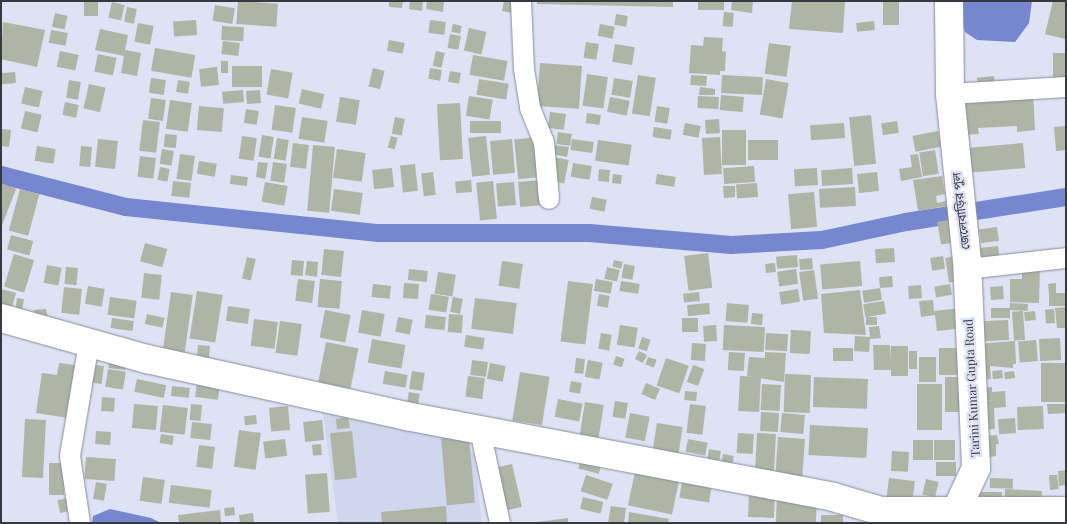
<!DOCTYPE html>
<html>
<head>
<meta charset="utf-8">
<style>
  body { margin:0 }
  #map { position:relative; width:1067px; height:524px; overflow:hidden; background:#dde2f4; font-family:"Playfair Display","Noto Sans Bengali",serif }
  div>[style] { position:absolute }
  .built>* { inset:0; background:#d0d6ee }
  .water>* { inset:0; background:#7686cf }
  .canal>* { height:18px; margin:-9px; padding:0 9px; transform-origin:9px; border-radius:9px; background:#7686cf }
  .building>* { inset:0; background:#aeb5a4; transform-origin:0 0 }
  .roads { filter:drop-shadow(0 0 1px #878c9c) drop-shadow(0 0 1px #878c9c) }
  .street>* { height:20px; margin:-10px; padding:0 10px; transform-origin:10px; border-radius:10px; background:#fff }
  .secondary>* { height:28px; margin:-14px; padding:0 14px; transform-origin:14px; border-radius:14px; background:#fff }
  span { translate:-50% -50%; white-space:nowrap; text-align:center; line-height:1.15; -webkit-text-stroke:4.5px #dde2f4; paint-order:stroke }
  .street-label { font-size:12px; color:#373940 }
  .frame { position:absolute; inset:0; border:2px solid #373940; pointer-events:none }
</style>
</head>
<body>
<div id="map">
  <div class="built">
    <i style="clip-path:polygon(322px 406px,450px 436px,474px 454px,482px 523px,338px 523px)"></i>
  </div>
  <div class="water">
    <i style="clip-path:polygon(957px 1px,1032px 1px,1029px 23px,1015px 42px,977px 40px,965px 32px)"></i>
    <i style="clip-path:polygon(110px 509px,151px 518px,161px 523px,92px 523px,93px 516px)"></i>
  </div>
  <div class="canal">
    <i style="left:1px;top:175px;width:129px;rotate:14.4deg"></i>
    <i style="left:126px;top:207px;width:254px;rotate:5.9deg"></i>
    <i style="left:379px;top:233px;width:210px"></i>
    <i style="left:589px;top:233px;width:143px;rotate:4.8deg"></i>
    <i style="left:731px;top:245px;width:91px;rotate:-3.1deg"></i>
    <i style="left:822px;top:240px;width:86px;rotate:-12.1deg"></i>
    <i style="left:906px;top:222px;width:162px;rotate:-8.9deg"></i>
  </div>
  <div class="building">
    <i style="left:84px;top:1px;width:14px;height:15px"></i>
    <i style="left:238px;top:1px;width:40px;height:23px;rotate:4deg"></i>
    <i style="clip-path:polygon(389px 1px,403px 1px,402px 8px,389px 7px)"></i>
    <i style="clip-path:polygon(410px 1px,423px 1px,422px 11px,409px 9px)"></i>
    <i style="clip-path:polygon(427px 1px,444px 1px,443px 12px,426px 9px)"></i>
    <i style="clip-path:polygon(504px 1px,514px 1px,512px 13px,502px 11px)"></i>
    <i style="clip-path:polygon(537px 1px,673px 1px,673px 7px,537px 4px)"></i>
    <i style="left:698px;top:1px;width:26px;height:9px"></i>
    <i style="clip-path:polygon(732px 1px,753px 1px,752px 13px,731px 10px)"></i>
    <i style="clip-path:polygon(792px 1px,845px 1px,843px 33px,789px 29px)"></i>
    <i style="left:883px;top:1px;width:16px;height:24px"></i>
    <i style="clip-path:polygon(1053px 1px,1066px 1px,1065px 39px,1045px 34px)"></i>
    <i style="left:112px;top:2px;width:13px;height:16px;rotate:13deg"></i>
    <i style="left:215px;top:5px;width:20px;height:16px;rotate:9deg"></i>
    <i style="left:127px;top:7px;width:10px;height:15px;rotate:11deg"></i>
    <i style="left:724px;top:12px;width:10px;height:14px;rotate:6deg"></i>
    <i style="left:55px;top:13px;width:13px;height:14px;rotate:13deg"></i>
    <i style="left:616px;top:14px;width:12px;height:11px;rotate:9deg"></i>
    <i style="left:196px;top:20px;width:15px;height:23px;rotate:86deg"></i>
    <i style="left:430px;top:20px;width:16px;height:13px;rotate:7deg"></i>
    <i style="left:874px;top:21px;width:9px;height:18px;rotate:84deg"></i>
    <i style="clip-path:polygon(3px 22px,45px 30px,37px 67px,1px 59px)"></i>
    <i style="left:138px;top:23px;width:16px;height:19px;rotate:11deg"></i>
    <i style="left:453px;top:24px;width:9px;height:8px;rotate:13deg"></i>
    <i style="left:600px;top:24px;width:15px;height:12px;rotate:11deg"></i>
    <i style="left:222px;top:26px;width:22px;height:14px;rotate:3deg"></i>
    <i style="left:469px;top:28px;width:18px;height:23px;rotate:13deg"></i>
    <i style="clip-path:polygon(100px 29px,128px 35px,125px 50px,141px 53px,137px 76px,121px 73px,124px 56px,95px 50px)"></i>
    <i style="left:51px;top:30px;width:17px;height:13px;rotate:10deg"></i>
    <i style="left:450px;top:34px;width:11px;height:14px;rotate:10deg"></i>
    <i style="clip-path:polygon(704px 37px,723px 38px,722px 51px,726px 52px,725px 71px,720px 71px,720px 75px,689px 73px,691px 45px,703px 46px)"></i>
    <i style="left:389px;top:40px;width:16px;height:11px;rotate:11deg"></i>
    <i style="left:223px;top:41px;width:17px;height:13px;rotate:7deg"></i>
    <i style="left:586px;top:42px;width:13px;height:16px;rotate:9deg"></i>
    <i style="left:769px;top:43px;width:22px;height:31px;rotate:8deg"></i>
    <i style="left:615px;top:44px;width:20px;height:18px;rotate:9deg"></i>
    <i style="left:155px;top:48px;width:41px;height:23px;rotate:10deg"></i>
    <i style="left:60px;top:51px;width:19px;height:16px;rotate:12deg"></i>
    <i style="left:436px;top:51px;width:9px;height:15px;rotate:13deg"></i>
    <i style="left:1053px;top:53px;width:13px;height:29px"></i>
    <i style="left:98px;top:54px;width:19px;height:18px;rotate:12deg"></i>
    <i style="left:473px;top:55px;width:35px;height:20px;rotate:10deg"></i>
    <i style="left:221px;top:61px;width:7px;height:12px"></i>
    <i style="left:540px;top:63px;width:42px;height:43px;rotate:4deg"></i>
    <i style="left:232px;top:66px;width:30px;height:21px"></i>
    <i style="left:217px;top:67px;width:18px;height:18px;rotate:84deg"></i>
    <i style="left:373px;top:68px;width:12px;height:19px;rotate:14deg"></i>
    <i style="left:430px;top:68px;width:12px;height:11px;rotate:9deg"></i>
    <i style="left:271px;top:69px;width:22px;height:26px;rotate:10deg"></i>
    <i style="left:450px;top:71px;width:11px;height:11px;rotate:10deg"></i>
    <i style="left:15px;top:72px;width:11px;height:14px;rotate:85deg"></i>
    <i style="left:587px;top:74px;width:21px;height:32px;rotate:8deg"></i>
    <i style="left:638px;top:75px;width:18px;height:39px;rotate:9deg"></i>
    <i style="left:691px;top:75px;width:16px;height:10px;rotate:4deg"></i>
    <i style="left:722px;top:75px;width:41px;height:18px;rotate:3deg"></i>
    <i style="left:994px;top:76px;width:10px;height:17px;rotate:84deg"></i>
    <i style="left:151px;top:78px;width:15px;height:15px;rotate:8deg"></i>
    <i style="left:614px;top:78px;width:19px;height:17px;rotate:9deg"></i>
    <i style="left:479px;top:79px;width:30px;height:16px;rotate:9deg"></i>
    <i style="left:766px;top:79px;width:23px;height:36px;rotate:10deg"></i>
    <i style="left:69px;top:80px;width:12px;height:18px;rotate:9deg"></i>
    <i style="left:178px;top:80px;width:12px;height:12px;rotate:9deg"></i>
    <i style="left:89px;top:84px;width:17px;height:25px;rotate:13deg"></i>
    <i style="left:25px;top:87px;width:18px;height:17px;rotate:13deg"></i>
    <i style="clip-path:polygon(700px 87px,715px 89px,715px 95px,699px 95px)"></i>
    <i style="left:302px;top:89px;width:23px;height:15px;rotate:13deg"></i>
    <i style="left:243px;top:90px;width:12px;height:21px;rotate:85deg"></i>
    <i style="left:260px;top:90px;width:13px;height:14px;rotate:86deg"></i>
    <i style="clip-path:polygon(1033px 92px,1035px 130px,1017px 132px,1017px 126px,978px 128px,979px 134px,962px 135px,959px 97px)"></i>
    <i style="left:721px;top:95px;width:23px;height:15px;rotate:5deg"></i>
    <i style="left:469px;top:96px;width:24px;height:20px;rotate:9deg"></i>
    <i style="left:698px;top:96px;width:21px;height:12px;rotate:3deg"></i>
    <i style="left:340px;top:97px;width:20px;height:25px;rotate:9deg"></i>
    <i style="left:610px;top:97px;width:20px;height:15px;rotate:11deg"></i>
    <i style="left:151px;top:98px;width:15px;height:21px;rotate:8deg"></i>
    <i style="left:170px;top:100px;width:22px;height:29px;rotate:8deg"></i>
    <i style="left:65px;top:102px;width:14px;height:13px;rotate:12deg"></i>
    <i style="left:460px;top:103px;width:56px;height:23px;rotate:87deg"></i>
    <i style="left:275px;top:105px;width:21px;height:25px;rotate:8deg"></i>
    <i style="left:199px;top:106px;width:25px;height:24px;rotate:5deg"></i>
    <i style="left:657px;top:106px;width:13px;height:16px;rotate:9deg"></i>
    <i style="left:246px;top:109px;width:13px;height:14px;rotate:9deg"></i>
    <i style="left:25px;top:111px;width:17px;height:18px;rotate:13deg"></i>
    <i style="left:550px;top:112px;width:16px;height:16px;rotate:7deg"></i>
    <i style="left:587px;top:113px;width:14px;height:10px;rotate:8deg"></i>
    <i style="left:871px;top:115px;width:49px;height:22px;rotate:84deg"></i>
    <i style="left:302px;top:117px;width:26px;height:22px;rotate:9deg"></i>
    <i style="left:395px;top:117px;width:10px;height:17px;rotate:11deg"></i>
    <i style="left:719px;top:119px;width:14px;height:14px;rotate:86deg"></i>
    <i style="left:143px;top:120px;width:17px;height:31px;rotate:7deg"></i>
    <i style="left:470px;top:121px;width:31px;height:12px"></i>
    <i style="left:897px;top:121px;width:12px;height:16px;rotate:81deg"></i>
    <i style="left:685px;top:123px;width:16px;height:12px;rotate:11deg"></i>
    <i style="left:844px;top:123px;width:15px;height:34px;rotate:86deg"></i>
    <i style="clip-path:polygon(1066px 126px,1066px 150px,1056px 151px,1054px 127px)"></i>
    <i style="left:654px;top:127px;width:18px;height:10px;rotate:9deg"></i>
    <i style="clip-path:polygon(1px 129px,11px 130px,9px 147px,1px 146px)"></i>
    <i style="left:722px;top:130px;width:24px;height:35px"></i>
    <i style="left:938px;top:131px;width:16px;height:26px;rotate:79deg"></i>
    <i style="left:558px;top:132px;width:14px;height:12px;rotate:8deg"></i>
    <i style="left:165px;top:134px;width:12px;height:13px;rotate:5deg"></i>
    <i style="left:262px;top:135px;width:12px;height:22px;rotate:9deg"></i>
    <i style="left:242px;top:136px;width:15px;height:23px;rotate:8deg"></i>
    <i style="left:391px;top:136px;width:7px;height:12px;rotate:16deg"></i>
    <i style="left:486px;top:136px;width:39px;height:18px;rotate:84deg"></i>
    <i style="left:537px;top:137px;width:40px;height:23px;rotate:84deg"></i>
    <i style="left:720px;top:137px;width:37px;height:18px;rotate:87deg"></i>
    <i style="left:277px;top:138px;width:12px;height:21px;rotate:9deg"></i>
    <i style="left:98px;top:139px;width:20px;height:28px;rotate:6deg"></i>
    <i style="left:512px;top:139px;width:34px;height:22px;rotate:85deg"></i>
    <i style="left:572px;top:139px;width:22px;height:11px;rotate:8deg"></i>
    <i style="left:598px;top:140px;width:34px;height:21px;rotate:8deg"></i>
    <i style="left:748px;top:140px;width:30px;height:20px"></i>
    <i style="left:293px;top:143px;width:16px;height:24px;rotate:7deg"></i>
    <i style="left:1023px;top:143px;width:25px;height:59px;rotate:85deg"></i>
    <i style="left:313px;top:145px;width:22px;height:66px;rotate:5deg"></i>
    <i style="clip-path:polygon(553px 145px,569px 147px,567px 157px,552px 154px)"></i>
    <i style="left:37px;top:146px;width:19px;height:15px;rotate:9deg"></i>
    <i style="left:81px;top:146px;width:11px;height:20px;rotate:5deg"></i>
    <i style="left:162px;top:149px;width:12px;height:15px;rotate:9deg"></i>
    <i style="left:337px;top:149px;width:29px;height:29px;rotate:8deg"></i>
    <i style="left:935px;top:150px;width:24px;height:16px;rotate:81deg"></i>
    <i style="left:180px;top:154px;width:15px;height:25px;rotate:8deg"></i>
    <i style="clip-path:polygon(918px 154px,922px 177px,901px 181px,899px 169px,912px 167px,910px 155px)"></i>
    <i style="left:140px;top:156px;width:16px;height:21px;rotate:7deg"></i>
    <i style="left:553px;top:157px;width:16px;height:24px;rotate:11deg"></i>
    <i style="left:199px;top:161px;width:18px;height:13px;rotate:9deg"></i>
    <i style="clip-path:polygon(258px 162px,268px 163px,265px 179px,256px 177px)"></i>
    <i style="left:273px;top:162px;width:14px;height:19px;rotate:8deg"></i>
    <i style="left:573px;top:163px;width:19px;height:14px;rotate:9deg"></i>
    <i style="left:415px;top:164px;width:27px;height:15px;rotate:84deg"></i>
    <i style="left:754px;top:166px;width:16px;height:31px;rotate:86deg"></i>
    <i style="left:160px;top:167px;width:10px;height:13px;rotate:11deg"></i>
    <i style="left:392px;top:168px;width:19px;height:20px;rotate:84deg"></i>
    <i style="left:817px;top:168px;width:17px;height:23px;rotate:87deg"></i>
    <i style="left:852px;top:168px;width:16px;height:31px;rotate:86deg"></i>
    <i style="left:599px;top:169px;width:11px;height:12px;rotate:5deg"></i>
    <i style="left:433px;top:172px;width:23px;height:12px;rotate:83deg"></i>
    <i style="left:877px;top:172px;width:19px;height:20px;rotate:84deg"></i>
    <i style="left:613px;top:174px;width:9px;height:9px;rotate:6deg"></i>
    <i style="left:657px;top:174px;width:19px;height:10px;rotate:9deg"></i>
    <i style="left:231px;top:175px;width:17px;height:9px;rotate:7deg"></i>
    <i style="clip-path:polygon(942px 176px,945px 194px,936px 196px,937px 203px,946px 201px,947px 206px,918px 211px,913px 180px)"></i>
    <i style="left:471px;top:180px;width:12px;height:16px;rotate:85deg"></i>
    <i style="left:541px;top:180px;width:25px;height:23px;rotate:85deg"></i>
    <i style="left:173px;top:181px;width:18px;height:15px;rotate:6deg"></i>
    <i style="left:493px;top:181px;width:38px;height:17px;rotate:84deg"></i>
    <i style="left:265px;top:182px;width:23px;height:20px;rotate:10deg"></i>
    <i style="left:514px;top:182px;width:23px;height:18px;rotate:85deg"></i>
    <i style="clip-path:polygon(1px 183px,16px 189px,1px 228px)"></i>
    <i style="left:757px;top:183px;width:14px;height:21px;rotate:86deg"></i>
    <i style="clip-path:polygon(723px 186px,735px 186px,735px 197px,724px 198px)"></i>
    <i style="left:855px;top:187px;width:19px;height:36px;rotate:87deg"></i>
    <i style="left:20px;top:189px;width:20px;height:43px;rotate:15deg"></i>
    <i style="left:334px;top:189px;width:29px;height:22px;rotate:8deg"></i>
    <i style="left:814px;top:192px;width:35px;height:26px;rotate:85deg"></i>
    <i style="left:592px;top:197px;width:15px;height:12px;rotate:11deg"></i>
    <i style="left:948px;top:220px;width:23px;height:11px;rotate:80deg"></i>
    <i style="left:997px;top:227px;width:14px;height:18px;rotate:82deg"></i>
    <i style="left:11px;top:235px;width:23px;height:15px;rotate:15deg"></i>
    <i style="left:145px;top:243px;width:23px;height:19px;rotate:15deg"></i>
    <i style="clip-path:polygon(998px 246px,1000px 261px,982px 263px,981px 255px,972px 256px,979px 248px)"></i>
    <i style="left:894px;top:248px;width:14px;height:19px;rotate:86deg"></i>
    <i style="left:324px;top:249px;width:20px;height:26px;rotate:6deg"></i>
    <i style="left:708px;top:253px;width:35px;height:24px;rotate:83deg"></i>
    <i style="left:14px;top:254px;width:21px;height:34px;rotate:17deg"></i>
    <i style="left:797px;top:255px;width:12px;height:21px;rotate:85deg"></i>
    <i style="left:943px;top:256px;width:13px;height:13px;rotate:81deg"></i>
    <i style="left:957px;top:256px;width:25px;height:12px;rotate:81deg"></i>
    <i style="left:247px;top:257px;width:9px;height:22px;rotate:13deg"></i>
    <i style="left:812px;top:258px;width:11px;height:13px;rotate:85deg"></i>
    <i style="left:292px;top:260px;width:12px;height:15px;rotate:5deg"></i>
    <i style="left:614px;top:260px;width:9px;height:7px;rotate:13deg"></i>
    <i style="clip-path:polygon(307px 261px,318px 262px,317px 277px,305px 275px)"></i>
    <i style="left:502px;top:261px;width:21px;height:25px;rotate:8deg"></i>
    <i style="left:860px;top:261px;width:25px;height:40px;rotate:85deg"></i>
    <i style="left:775px;top:263px;width:9px;height:10px;rotate:84deg"></i>
    <i style="left:624px;top:264px;width:11px;height:14px;rotate:10deg"></i>
    <i style="left:47px;top:265px;width:15px;height:18px;rotate:11deg"></i>
    <i style="clip-path:polygon(1022px 266px,1040px 266px,1039px 303px,1010px 302px,1010px 279px,1022px 279px)"></i>
    <i style="left:66px;top:267px;width:12px;height:17px;rotate:5deg"></i>
    <i style="left:607px;top:267px;width:13px;height:12px;rotate:13deg"></i>
    <i style="left:409px;top:269px;width:19px;height:11px;rotate:6deg"></i>
    <i style="left:796px;top:269px;width:15px;height:19px;rotate:82deg"></i>
    <i style="left:814px;top:270px;width:29px;height:15px;rotate:82deg"></i>
    <i style="left:438px;top:272px;width:18px;height:22px;rotate:9deg"></i>
    <i style="left:144px;top:273px;width:18px;height:25px;rotate:6deg"></i>
    <i style="left:892px;top:276px;width:11px;height:13px;rotate:85deg"></i>
    <i style="left:298px;top:279px;width:17px;height:22px;rotate:7deg"></i>
    <i style="left:320px;top:279px;width:22px;height:28px;rotate:5deg"></i>
    <i style="left:596px;top:279px;width:17px;height:12px;rotate:10deg"></i>
    <i style="left:568px;top:281px;width:25px;height:61px;rotate:7deg"></i>
    <i style="left:621px;top:281px;width:19px;height:10px;rotate:9deg"></i>
    <i style="left:404px;top:283px;width:15px;height:15px;rotate:4deg"></i>
    <i style="clip-path:polygon(1056px 283px,1056px 293px,1049px 294px,1048px 284px)"></i>
    <i style="left:373px;top:284px;width:18px;height:13px;rotate:6deg"></i>
    <i style="left:950px;top:284px;width:11px;height:16px;rotate:80deg"></i>
    <i style="left:921px;top:285px;width:13px;height:13px;rotate:86deg"></i>
    <i style="left:88px;top:286px;width:17px;height:18px;rotate:10deg"></i>
    <i style="left:1003px;top:286px;width:13px;height:13px;rotate:86deg"></i>
    <i style="left:64px;top:287px;width:18px;height:26px;rotate:6deg"></i>
    <i style="left:880px;top:288px;width:12px;height:18px;rotate:81deg"></i>
    <i style="clip-path:polygon(1px 289px,16px 293px,9px 318px,1px 315px)"></i>
    <i style="left:798px;top:289px;width:13px;height:19px;rotate:81deg"></i>
    <i style="clip-path:polygon(860px 290px,866px 335px,824px 333px,821px 294px)"></i>
    <i style="left:197px;top:291px;width:26px;height:48px;rotate:9deg"></i>
    <i style="left:171px;top:292px;width:22px;height:62px;rotate:8deg"></i>
    <i style="left:699px;top:292px;width:9px;height:16px;rotate:84deg"></i>
    <i style="left:1066px;top:293px;width:13px;height:17px;rotate:90deg"></i>
    <i style="left:431px;top:294px;width:18px;height:16px;rotate:9deg"></i>
    <i style="left:599px;top:294px;width:11px;height:12px;rotate:10deg"></i>
    <i style="left:110px;top:297px;width:27px;height:18px;rotate:8deg"></i>
    <i style="left:453px;top:297px;width:10px;height:15px;rotate:11deg"></i>
    <i style="left:17px;top:298px;width:7px;height:17px;rotate:8deg"></i>
    <i style="left:475px;top:298px;width:42px;height:31px;rotate:7deg"></i>
    <i style="clip-path:polygon(933px 300px,934px 311px,962px 308px,965px 328px,937px 331px,935px 315px,921px 317px,919px 301px)"></i>
    <i style="left:884px;top:301px;width:13px;height:21px;rotate:81deg"></i>
    <i style="left:709px;top:303px;width:11px;height:22px;rotate:85deg"></i>
    <i style="left:727px;top:303px;width:22px;height:18px;rotate:5deg"></i>
    <i style="left:1010px;top:303px;width:18px;height:7px;rotate:3deg"></i>
    <i style="left:228px;top:306px;width:22px;height:15px;rotate:8deg"></i>
    <i style="clip-path:polygon(1066px 307px,1066px 328px,1057px 328px,1055px 308px)"></i>
    <i style="left:991px;top:308px;width:19px;height:10px"></i>
    <i style="clip-path:polygon(46px 309px,48px 318px,36px 320px,34px 310px)"></i>
    <i style="left:1054px;top:309px;width:14px;height:9px;rotate:86deg"></i>
    <i style="left:325px;top:310px;width:26px;height:28px;rotate:11deg"></i>
    <i style="left:362px;top:310px;width:23px;height:23px;rotate:10deg"></i>
    <i style="left:1023px;top:311px;width:29px;height:11px;rotate:86deg"></i>
    <i style="left:1035px;top:311px;width:9px;height:11px;rotate:84deg"></i>
    <i style="left:752px;top:313px;width:11px;height:11px;rotate:5deg"></i>
    <i style="left:147px;top:314px;width:18px;height:10px;rotate:13deg"></i>
    <i style="left:449px;top:314px;width:14px;height:18px;rotate:4deg"></i>
    <i style="left:426px;top:315px;width:20px;height:13px;rotate:6deg"></i>
    <i style="left:398px;top:317px;width:15px;height:15px;rotate:11deg"></i>
    <i style="left:877px;top:317px;width:8px;height:11px;rotate:90deg"></i>
    <i style="left:112px;top:318px;width:22px;height:10px;rotate:8deg"></i>
    <i style="left:682px;top:318px;width:16px;height:14px"></i>
    <i style="left:254px;top:319px;width:24px;height:27px;rotate:7deg"></i>
    <i style="left:1008px;top:320px;width:20px;height:31px;rotate:87deg"></i>
    <i style="left:280px;top:321px;width:22px;height:32px;rotate:8deg"></i>
    <i style="left:620px;top:325px;width:18px;height:20px;rotate:9deg"></i>
    <i style="left:716px;top:325px;width:16px;height:13px;rotate:86deg"></i>
    <i style="left:724px;top:325px;width:41px;height:25px;rotate:3deg"></i>
    <i style="clip-path:polygon(879px 326px,881px 338px,870px 339px,869px 352px,854px 351px,855px 336px,870px 337px,869px 327px)"></i>
    <i style="left:791px;top:330px;width:20px;height:23px;rotate:3deg"></i>
    <i style="left:601px;top:333px;width:11px;height:16px;rotate:10deg"></i>
    <i style="left:766px;top:333px;width:22px;height:17px;rotate:3deg"></i>
    <i style="left:466px;top:335px;width:19px;height:12px;rotate:9deg"></i>
    <i style="left:642px;top:337px;width:9px;height:12px;rotate:18deg"></i>
    <i style="left:1060px;top:338px;width:22px;height:21px;rotate:87deg"></i>
    <i style="left:372px;top:339px;width:34px;height:24px;rotate:10deg"></i>
    <i style="left:1036px;top:340px;width:21px;height:18px;rotate:85deg"></i>
    <i style="clip-path:polygon(1015px 341px,1016px 364px,1013px 364px,1013px 368px,990px 366px,991px 379px,982px 380px,977px 344px)"></i>
    <i style="left:326px;top:342px;width:33px;height:41px;rotate:11deg"></i>
    <i style="left:692px;top:343px;width:14px;height:17px;rotate:4deg"></i>
    <i style="left:198px;top:345px;width:12px;height:18px;rotate:5deg"></i>
    <i style="clip-path:polygon(873px 345px,890px 345px,891px 360px,891px 346px,908px 346px,908px 376px,891px 376px,891px 370px,874px 370px)"></i>
    <i style="left:833px;top:348px;width:20px;height:13px"></i>
    <i style="left:939px;top:348px;width:29px;height:27px"></i>
    <i style="left:639px;top:351px;width:9px;height:9px;rotate:27deg"></i>
    <i style="left:909px;top:351px;width:8px;height:18px"></i>
    <i style="left:729px;top:352px;width:16px;height:18px;rotate:4deg"></i>
    <i style="clip-path:polygon(765px 352px,786px 353px,784px 382px,747px 376px,749px 357px,765px 358px)"></i>
    <i style="left:110px;top:356px;width:17px;height:12px;rotate:7deg"></i>
    <i style="left:616px;top:356px;width:9px;height:9px;rotate:18deg"></i>
    <i style="left:648px;top:357px;width:9px;height:8px;rotate:18deg"></i>
    <i style="left:919px;top:357px;width:17px;height:25px"></i>
    <i style="left:576px;top:358px;width:9px;height:15px;rotate:6deg"></i>
    <i style="left:666px;top:358px;width:24px;height:29px;rotate:19deg"></i>
    <i style="left:472px;top:360px;width:16px;height:15px;rotate:7deg"></i>
    <i style="left:588px;top:360px;width:15px;height:17px;rotate:11deg"></i>
    <i style="clip-path:polygon(59px 363px,83px 366px,75px 419px,36px 413px,42px 373px,57px 375px)"></i>
    <i style="left:490px;top:363px;width:16px;height:16px;rotate:11deg"></i>
    <i style="left:1041px;top:363px;width:25px;height:39px"></i>
    <i style="left:87px;top:364px;width:17px;height:18px;rotate:7deg"></i>
    <i style="left:693px;top:365px;width:12px;height:18px;rotate:20deg"></i>
    <i style="left:108px;top:369px;width:18px;height:18px;rotate:9deg"></i>
    <i style="left:1002px;top:370px;width:8px;height:10px;rotate:83deg"></i>
    <i style="left:385px;top:371px;width:23px;height:13px;rotate:10deg"></i>
    <i style="left:412px;top:371px;width:13px;height:18px;rotate:9deg"></i>
    <i style="left:1014px;top:371px;width:7px;height:10px;rotate:82deg"></i>
    <i style="left:520px;top:372px;width:30px;height:49px;rotate:9deg"></i>
    <i style="left:785px;top:374px;width:26px;height:38px;rotate:2deg"></i>
    <i style="left:468px;top:376px;width:17px;height:21px;rotate:7deg"></i>
    <i style="left:740px;top:376px;width:21px;height:35px;rotate:3deg"></i>
    <i style="left:814px;top:377px;width:54px;height:30px;rotate:2deg"></i>
    <i style="left:945px;top:377px;width:24px;height:35px"></i>
    <i style="left:137px;top:379px;width:30px;height:13px;rotate:12deg"></i>
    <i style="left:571px;top:381px;width:11px;height:11px;rotate:10deg"></i>
    <i style="left:197px;top:382px;width:23px;height:15px;rotate:7deg"></i>
    <i style="left:646px;top:383px;width:15px;height:12px;rotate:23deg"></i>
    <i style="left:762px;top:384px;width:19px;height:26px;rotate:3deg"></i>
    <i style="left:917px;top:384px;width:25px;height:46px"></i>
    <i style="left:172px;top:386px;width:18px;height:10px;rotate:6deg"></i>
    <i style="clip-path:polygon(992px 387px,992px 392px,1005px 391px,1006px 407px,994px 408px,995px 429px,982px 430px,981px 401px,993px 400px,983px 400px,982px 388px)"></i>
    <i style="left:685px;top:391px;width:12px;height:9px;rotate:5deg"></i>
    <i style="left:409px;top:392px;width:11px;height:10px;rotate:10deg"></i>
    <i style="left:102px;top:397px;width:13px;height:14px;rotate:4deg"></i>
    <i style="left:558px;top:399px;width:25px;height:18px;rotate:11deg"></i>
    <i style="left:615px;top:401px;width:13px;height:16px;rotate:9deg"></i>
    <i style="left:585px;top:402px;width:19px;height:33px;rotate:9deg"></i>
    <i style="left:134px;top:404px;width:24px;height:24px;rotate:5deg"></i>
    <i style="left:191px;top:404px;width:11px;height:16px;rotate:5deg"></i>
    <i style="left:690px;top:404px;width:16px;height:29px;rotate:7deg"></i>
    <i style="clip-path:polygon(1047px 404px,1066px 404px,1066px 413px,1048px 414px)"></i>
    <i style="left:163px;top:405px;width:25px;height:27px;rotate:7deg"></i>
    <i style="left:288px;top:406px;width:24px;height:19px;rotate:85deg"></i>
    <i style="left:1043px;top:406px;width:23px;height:26px;rotate:88deg"></i>
    <i style="left:761px;top:412px;width:18px;height:19px;rotate:3deg"></i>
    <i style="left:630px;top:413px;width:20px;height:25px;rotate:11deg"></i>
    <i style="left:782px;top:413px;width:23px;height:19px;rotate:5deg"></i>
    <i style="left:256px;top:415px;width:9px;height:12px;rotate:84deg"></i>
    <i style="clip-path:polygon(348px 417px,350px 428px,337px 429px,336px 419px)"></i>
    <i style="left:1015px;top:418px;width:15px;height:17px;rotate:86deg"></i>
    <i style="left:25px;top:419px;width:21px;height:58px;rotate:3deg"></i>
    <i style="left:322px;top:420px;width:20px;height:19px;rotate:84deg"></i>
    <i style="left:192px;top:422px;width:20px;height:16px;rotate:6deg"></i>
    <i style="left:657px;top:423px;width:26px;height:38px;rotate:9deg"></i>
    <i style="left:810px;top:425px;width:58px;height:30px;rotate:3deg"></i>
    <i style="left:239px;top:430px;width:22px;height:37px;rotate:8deg"></i>
    <i style="left:96px;top:431px;width:15px;height:13px;rotate:4deg"></i>
    <i style="left:352px;top:431px;width:47px;height:22px;rotate:84deg"></i>
    <i style="left:738px;top:433px;width:16px;height:20px;rotate:4deg"></i>
    <i style="left:757px;top:433px;width:19px;height:47px;rotate:3deg"></i>
    <i style="left:161px;top:434px;width:13px;height:9px;rotate:9deg"></i>
    <i style="clip-path:polygon(997px 435px,999px 444px,996px 444px,996px 456px,983px 458px,981px 436px)"></i>
    <i style="left:469px;top:436px;width:67px;height:28px;rotate:85deg"></i>
    <i style="left:778px;top:437px;width:27px;height:47px;rotate:4deg"></i>
    <i style="left:285px;top:439px;width:17px;height:22px;rotate:83deg"></i>
    <i style="left:688px;top:439px;width:20px;height:13px;rotate:11deg"></i>
    <i style="left:913px;top:440px;width:20px;height:20px"></i>
    <i style="left:934px;top:440px;width:21px;height:20px"></i>
    <i style="left:321px;top:444px;width:11px;height:9px;rotate:85deg"></i>
    <i style="left:199px;top:445px;width:16px;height:22px;rotate:7deg"></i>
    <i style="left:709px;top:449px;width:12px;height:10px;rotate:9deg"></i>
    <i style="left:892px;top:451px;width:17px;height:20px;rotate:3deg"></i>
    <i style="left:582px;top:454px;width:21px;height:15px;rotate:14deg"></i>
    <i style="left:723px;top:454px;width:11px;height:9px;rotate:10deg"></i>
    <i style="left:86px;top:457px;width:30px;height:22px;rotate:4deg"></i>
    <i style="left:936px;top:462px;width:20px;height:14px"></i>
    <i style="left:49px;top:463px;width:15px;height:32px"></i>
    <i style="left:512px;top:464px;width:44px;height:22px;rotate:77deg"></i>
    <i style="clip-path:polygon(1066px 470px,1066px 485px,1059px 486px,1058px 471px)"></i>
    <i style="left:635px;top:472px;width:45px;height:34px;rotate:12deg"></i>
    <i style="left:327px;top:473px;width:39px;height:22px;rotate:86deg"></i>
    <i style="left:586px;top:475px;width:28px;height:17px;rotate:18deg"></i>
    <i style="left:683px;top:475px;width:30px;height:23px;rotate:9deg"></i>
    <i style="clip-path:polygon(1049px 475px,1057px 475px,1059px 489px,1050px 490px)"></i>
    <i style="left:143px;top:477px;width:22px;height:24px;rotate:8deg"></i>
    <i style="left:889px;top:478px;width:26px;height:29px;rotate:7deg"></i>
    <i style="left:990px;top:478px;width:23px;height:10px;rotate:2deg"></i>
    <i style="left:926px;top:479px;width:13px;height:16px;rotate:13deg"></i>
    <i style="left:96px;top:482px;width:11px;height:17px;rotate:10deg"></i>
    <i style="left:171px;top:485px;width:41px;height:18px;rotate:7deg"></i>
    <i style="left:749px;top:489px;width:26px;height:28px;rotate:2deg"></i>
    <i style="left:1005px;top:489px;width:37px;height:17px;rotate:3deg"></i>
    <i style="left:1002px;top:492px;width:16px;height:35px;rotate:90deg"></i>
    <i style="left:72px;top:497px;width:13px;height:15px;rotate:77deg"></i>
    <i style="left:583px;top:497px;width:21px;height:12px;rotate:14deg"></i>
    <i style="left:777px;top:498px;width:40px;height:25px;rotate:3deg"></i>
    <i style="clip-path:polygon(446px 506px,447px 523px,382px 523px,381px 512px)"></i>
    <i style="clip-path:polygon(611px 506px,626px 508px,624px 523px,608px 523px)"></i>
    <i style="left:234px;top:507px;width:8px;height:10px;rotate:83deg"></i>
    <i style="clip-path:polygon(220px 510px,221px 523px,179px 523px,178px 515px)"></i>
    <i style="clip-path:polygon(629px 512px,669px 519px,668px 523px,628px 523px)"></i>
    <i style="clip-path:polygon(253px 513px,254px 523px,240px 523px,239px 515px)"></i>
    <i style="left:821px;top:515px;width:22px;height:8px"></i>
    <i style="clip-path:polygon(568px 518px,568px 523px,537px 523px,537px 522px)"></i>
  </div>
  <div class="roads">
    <div class="street">
      <i style="left:521px;top:1px;width:68px;rotate:87.5deg"></i>
      <i style="left:524px;top:69px;width:39px;rotate:81deg"></i>
      <i style="left:530px;top:108px;width:37px;rotate:68deg"></i>
      <i style="left:544px;top:142px;width:57px;rotate:85deg"></i>
      <i style="left:950px;top:94px;width:116px;rotate:-3.5deg"></i>
      <i style="left:967px;top:269px;width:100px;rotate:-6.3deg"></i>
      <i style="left:480px;top:430px;width:95px;rotate:77.9deg"></i>
      <i style="left:80px;top:523px;width:68px;rotate:-98.5deg"></i>
      <i style="left:70px;top:456px;width:115px;rotate:-80.5deg"></i>
    </div>
    <div class="secondary">
      <i style="left:949px;top:1px;width:93px;rotate:89.4deg"></i>
      <i style="left:950px;top:94px;width:167px;rotate:84.2deg"></i>
      <i style="left:967px;top:260px;width:208px;rotate:87.5deg"></i>
      <i style="left:976px;top:468px;width:47px;rotate:114.9deg"></i>
      <i style="left:1px;top:318px;width:152px;rotate:15.7deg"></i>
      <i style="left:147px;top:359px;width:265px;rotate:12.4deg"></i>
      <i style="left:406px;top:416px;width:435px;rotate:10.7deg"></i>
      <i style="left:833px;top:497px;width:50px;rotate:16.3deg"></i>
      <i style="left:881px;top:511px;width:185px"></i>
    </div>
  </div>
  <div class="street-label">
    <span style="left:961px;top:211px;rotate:-97deg">জেলেবাড়ির পুল</span>
    <span style="left:972px;top:388px;rotate:-93deg">Tarini Kumar Gupta Road</span>
  </div>
  <div class="frame"></div>
</div>
</body>
</html>
